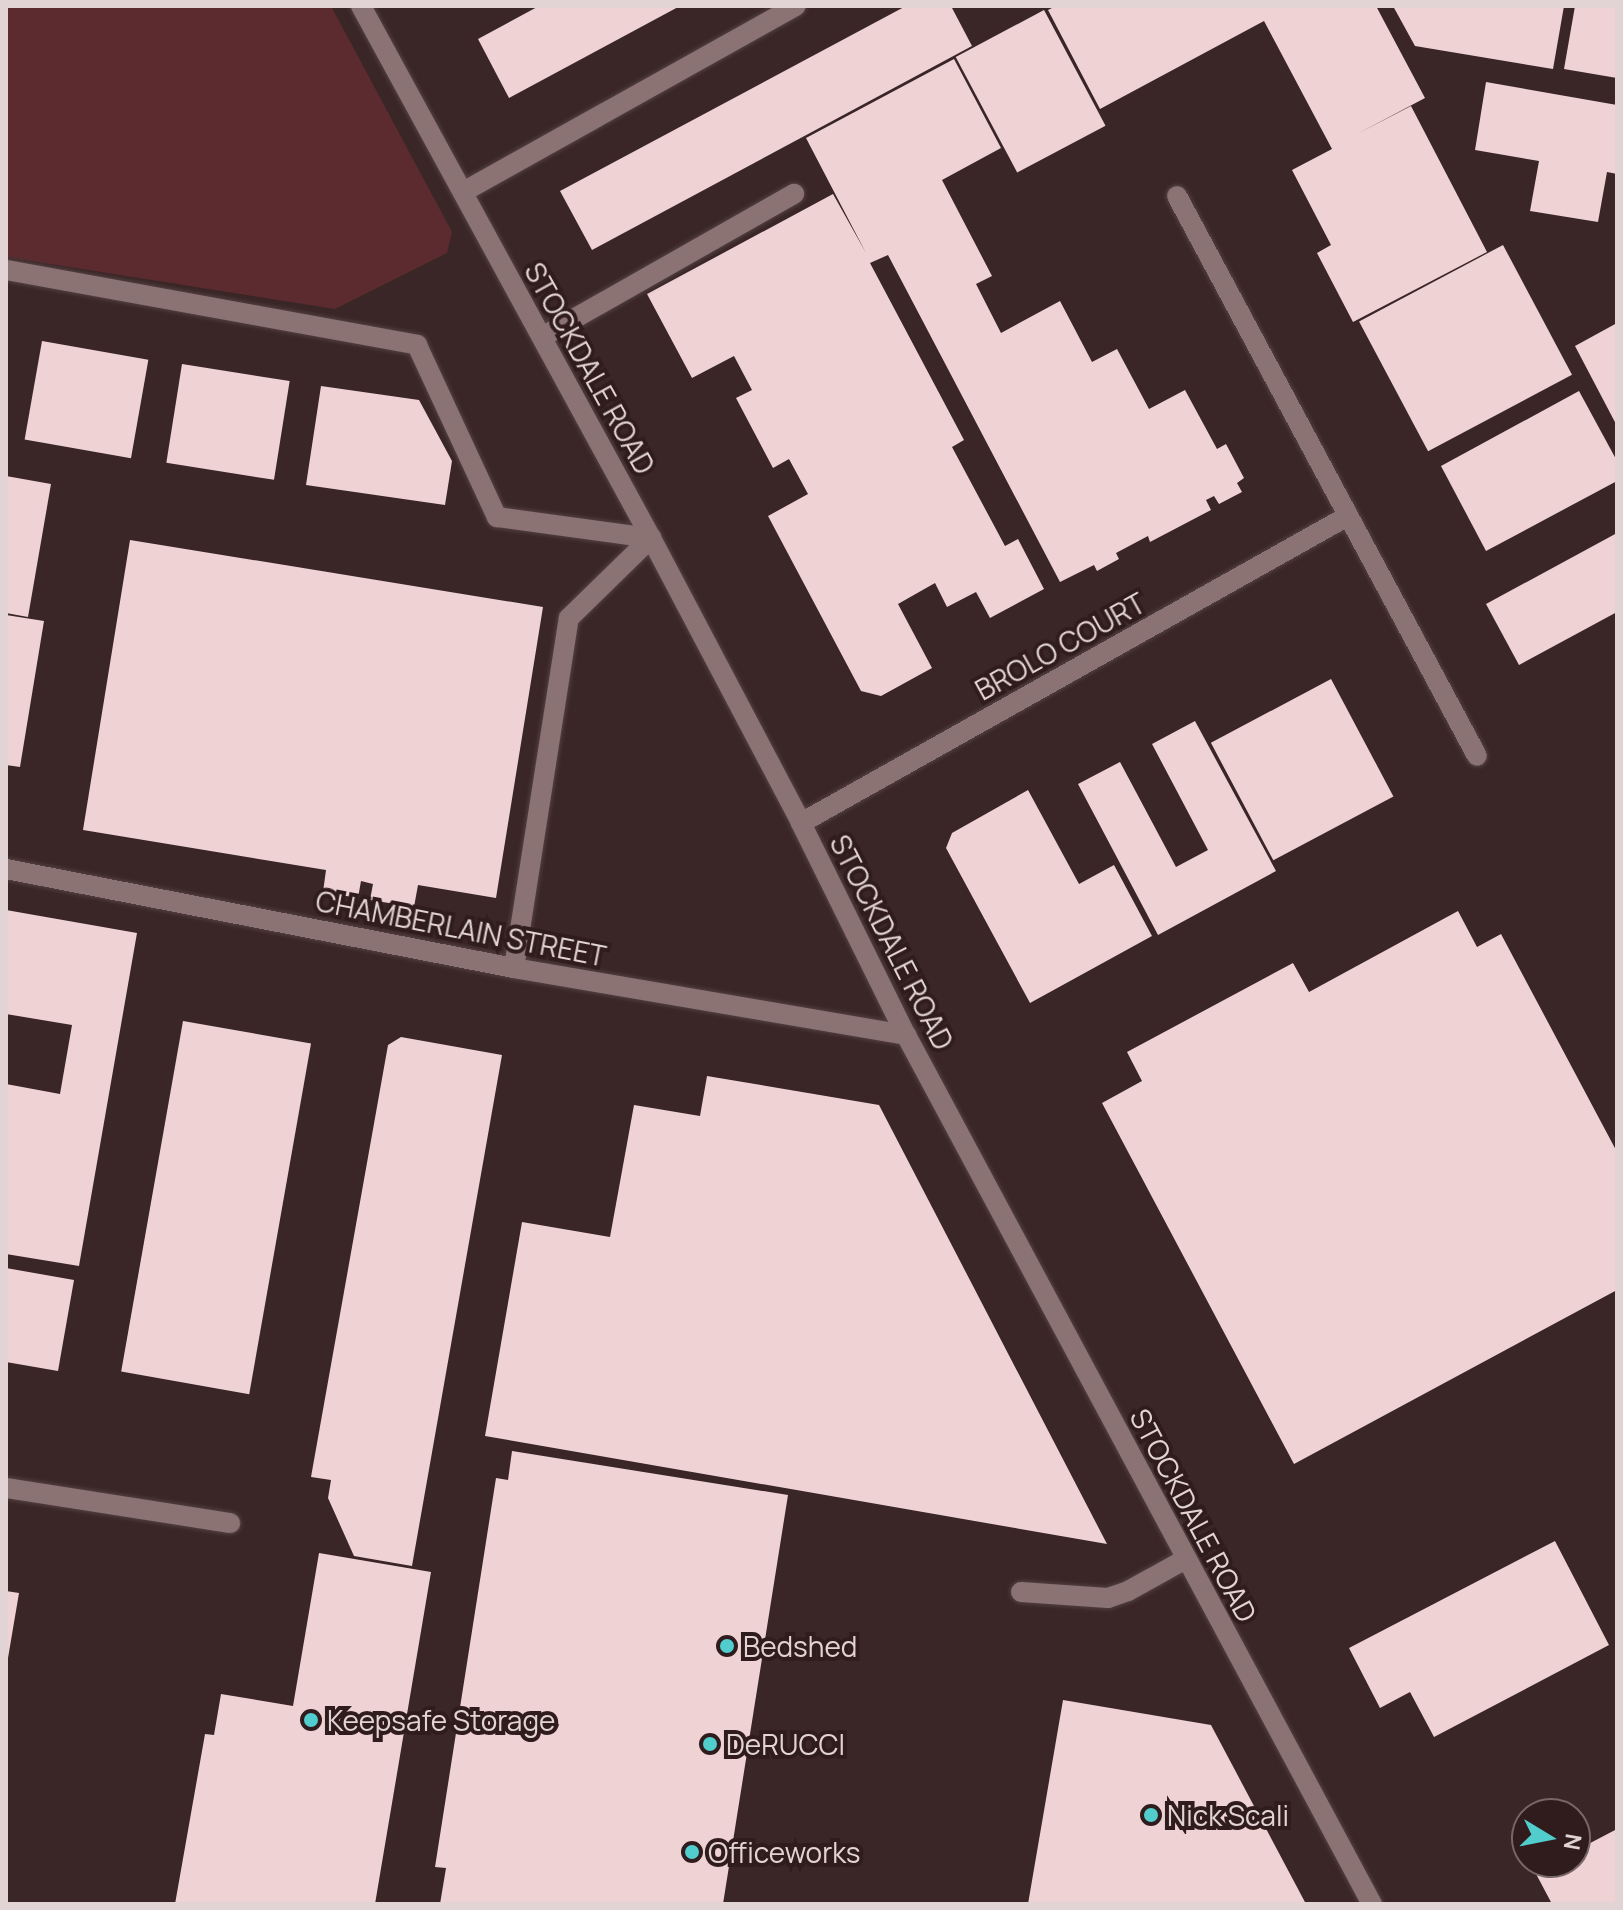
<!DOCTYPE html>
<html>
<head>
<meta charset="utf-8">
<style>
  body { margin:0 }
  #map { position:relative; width:1623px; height:1910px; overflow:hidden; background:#3a2626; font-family:Manrope,sans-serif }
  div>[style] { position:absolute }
  .green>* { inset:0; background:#5b2b2f }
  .building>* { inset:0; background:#efd3d4; transform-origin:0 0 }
  .roads { filter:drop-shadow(0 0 2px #534142) drop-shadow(0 0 2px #534142) }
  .minor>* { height:20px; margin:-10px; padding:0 10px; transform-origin:10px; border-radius:10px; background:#8b7273 }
  .dots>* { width:22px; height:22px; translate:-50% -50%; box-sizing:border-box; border:4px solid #301c1d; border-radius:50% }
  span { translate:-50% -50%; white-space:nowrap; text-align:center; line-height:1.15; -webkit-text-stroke:8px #301c1d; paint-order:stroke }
  .street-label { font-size:28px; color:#e2d4d4 }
  .poi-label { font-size:28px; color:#e2d4d4 }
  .left { translate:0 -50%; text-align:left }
  .frame { position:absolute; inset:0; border:8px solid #e2d4d4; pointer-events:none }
  .north { position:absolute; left:1511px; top:1798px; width:80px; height:80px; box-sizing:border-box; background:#301c1d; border:2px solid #766; border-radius:50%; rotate:100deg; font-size:22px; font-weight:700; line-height:32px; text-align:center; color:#e2d4d4 }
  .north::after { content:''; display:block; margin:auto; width:28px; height:36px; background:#52cdcd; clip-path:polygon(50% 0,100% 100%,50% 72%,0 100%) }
</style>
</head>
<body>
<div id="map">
  <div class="green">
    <i style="clip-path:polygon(6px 6px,331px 6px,452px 232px,447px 253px,335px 309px,6px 257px)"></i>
  </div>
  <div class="building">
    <i style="clip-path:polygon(539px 6px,680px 6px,509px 98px,478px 39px)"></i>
    <i style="clip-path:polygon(906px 6px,951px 6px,972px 46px,592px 250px,560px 191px)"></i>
    <i style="clip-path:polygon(1056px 6px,1376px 6px,1425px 98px,1357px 134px,1411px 106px,1487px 252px,1353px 322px,1317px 253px,1331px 245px,1292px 170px,1332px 149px,1264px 21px,1100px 109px,1048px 10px)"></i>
    <i style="clip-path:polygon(1393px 6px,1564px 6px,1553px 69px,1415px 46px)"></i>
    <i style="clip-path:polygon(1575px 6px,1617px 6px,1617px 78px,1564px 69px)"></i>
    <i style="left:1044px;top:10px;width:131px;height:100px;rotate:62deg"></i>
    <i style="clip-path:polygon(954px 59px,1001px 148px,942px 180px,992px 276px,976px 284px,1001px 333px,1060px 301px,1092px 362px,1117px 349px,1149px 409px,1185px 390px,1217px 449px,1226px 444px,1244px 478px,1237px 483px,1242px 492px,1219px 504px,1214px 496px,1206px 500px,1211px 510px,1150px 542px,1148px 536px,1116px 553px,1119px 559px,1097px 571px,1094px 565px,1060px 582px,888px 255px,870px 263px,964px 440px,952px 447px,1005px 546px,1018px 539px,1044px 589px,990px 618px,976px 592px,947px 607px,935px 583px,898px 604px,932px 668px,881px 696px,861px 691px,768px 516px,808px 494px,789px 459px,773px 468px,736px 398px,752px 390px,734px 356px,692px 378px,647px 294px,833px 194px,866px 253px,806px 138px)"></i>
    <i style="clip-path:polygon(1486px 82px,1617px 105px,1617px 174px,1607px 172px,1598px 222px,1530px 211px,1539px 161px,1475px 150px)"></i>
    <i style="left:1503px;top:245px;width:147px;height:163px;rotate:62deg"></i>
    <i style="clip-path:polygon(1617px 323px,1617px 426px,1575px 346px)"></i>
    <i style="left:42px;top:341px;width:108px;height:100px;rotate:10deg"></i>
    <i style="left:182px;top:364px;width:109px;height:100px;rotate:9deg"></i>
    <i style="clip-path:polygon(321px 386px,419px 400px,452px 461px,445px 505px,306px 485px)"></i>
    <i style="clip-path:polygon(1579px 391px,1617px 461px,1617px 481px,1486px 551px,1441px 466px)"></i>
    <i style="clip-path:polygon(6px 476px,51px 484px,28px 617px,6px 613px)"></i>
    <i style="clip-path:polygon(1617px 533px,1617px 612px,1519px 665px,1486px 604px)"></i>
    <i style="clip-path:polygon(130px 540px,543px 607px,496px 898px,418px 885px,414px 907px,370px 900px,373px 884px,361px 881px,358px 898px,323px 892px,326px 870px,83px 830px)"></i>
    <i style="clip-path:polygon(6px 615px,44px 621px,20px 767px,6px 765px)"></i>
    <i style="left:1331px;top:679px;width:133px;height:136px;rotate:62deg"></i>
    <i style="clip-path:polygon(1195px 721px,1276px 871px,1158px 935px,1078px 784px,1120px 762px,1176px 867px,1208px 850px,1152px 744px)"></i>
    <i style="clip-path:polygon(1028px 790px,1079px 884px,1114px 865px,1152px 936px,1030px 1003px,946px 848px,952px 833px)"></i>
    <i style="clip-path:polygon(6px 910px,137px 933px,79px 1266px,6px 1254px,6px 1084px,60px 1094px,72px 1025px,6px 1014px)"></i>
    <i style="clip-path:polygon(1458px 911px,1477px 947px,1501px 934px,1617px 1152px,1617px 1290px,1294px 1464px,1102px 1103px,1142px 1081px,1127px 1052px,1293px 963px,1309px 992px)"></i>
    <i style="left:183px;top:1021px;width:130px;height:356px;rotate:10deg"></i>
    <i style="clip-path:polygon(401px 1037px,502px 1055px,412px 1566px,354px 1556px,328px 1498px,331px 1480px,311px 1477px,388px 1045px)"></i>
    <i style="clip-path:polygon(707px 1076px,879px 1105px,1107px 1544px,485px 1436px,522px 1222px,610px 1237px,634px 1105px,700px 1116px)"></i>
    <i style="clip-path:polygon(6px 1268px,74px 1280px,58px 1371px,6px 1362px)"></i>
    <i style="clip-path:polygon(512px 1451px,788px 1495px,723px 1904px,440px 1904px,446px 1868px,435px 1867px,496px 1478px,508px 1480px)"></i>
    <i style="clip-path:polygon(1555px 1541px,1609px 1645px,1434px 1737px,1410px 1692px,1380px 1708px,1349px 1648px)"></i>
    <i style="clip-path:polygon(319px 1553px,431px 1572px,375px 1904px,175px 1904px,205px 1734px,214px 1735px,221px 1694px,293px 1706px)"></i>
    <i style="clip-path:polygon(6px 1591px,19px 1593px,8px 1658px,6px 1658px)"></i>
    <i style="clip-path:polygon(1063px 1700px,1211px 1725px,1306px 1904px,1028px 1904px)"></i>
    <i style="clip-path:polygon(1617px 1829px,1617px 1904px,1552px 1904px,1535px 1872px,1555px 1862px,1575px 1862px,1575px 1851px)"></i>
  </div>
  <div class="roads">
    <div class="minor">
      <i style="left:361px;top:6px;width:606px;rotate:61.4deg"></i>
      <i style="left:651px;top:538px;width:322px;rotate:62.2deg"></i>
      <i style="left:801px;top:823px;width:237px;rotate:63.7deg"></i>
      <i style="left:906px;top:1035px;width:986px;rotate:61.8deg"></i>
      <i style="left:463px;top:192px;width:381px;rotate:-29.2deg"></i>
      <i style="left:1177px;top:196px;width:635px;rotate:61.82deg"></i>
      <i style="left:6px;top:270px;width:418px;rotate:10.3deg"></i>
      <i style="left:417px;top:345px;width:190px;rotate:65.1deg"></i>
      <i style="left:497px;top:517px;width:155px;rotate:7.8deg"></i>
      <i style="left:542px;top:337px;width:290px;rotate:-29.6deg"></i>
      <i style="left:801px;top:823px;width:625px;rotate:-29.31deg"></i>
      <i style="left:6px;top:869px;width:518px;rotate:11.03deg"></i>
      <i style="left:514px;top:968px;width:398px;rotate:9.7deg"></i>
      <i style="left:514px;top:968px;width:354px;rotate:-81.1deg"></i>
      <i style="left:569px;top:618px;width:115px;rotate:-44.3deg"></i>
      <i style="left:6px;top:1488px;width:227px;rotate:8.9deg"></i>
      <i style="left:1021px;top:1592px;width:87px;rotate:3.9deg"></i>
      <i style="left:1108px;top:1598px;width:21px;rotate:-19deg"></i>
      <i style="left:1128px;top:1591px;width:66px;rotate:-28.9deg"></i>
    </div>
  </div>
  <div class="dots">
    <i style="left:727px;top:1646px;background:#52cdcd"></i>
    <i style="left:311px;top:1720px;background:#52cdcd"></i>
    <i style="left:710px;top:1744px;background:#52cdcd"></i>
    <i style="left:1151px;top:1815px;background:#52cdcd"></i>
    <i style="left:692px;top:1852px;background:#52cdcd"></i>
  </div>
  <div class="street-label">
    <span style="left:590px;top:368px;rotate:61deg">STOCKDALE ROAD</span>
    <span style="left:1060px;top:646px;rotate:-29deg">BROLO COURT</span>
    <span style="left:461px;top:928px;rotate:11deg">CHAMBERLAIN STREET</span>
    <span style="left:892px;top:942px;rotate:63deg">STOCKDALE ROAD</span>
    <span style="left:1194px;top:1515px;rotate:62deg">STOCKDALE ROAD</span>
  </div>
  <div class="poi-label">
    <span class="left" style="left:743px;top:1646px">Bedshed</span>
    <span class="left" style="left:327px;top:1720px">Keepsafe Storage</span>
    <span class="left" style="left:726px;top:1744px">DeRUCCI</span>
    <span class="left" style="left:1167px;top:1815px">Nick Scali</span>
    <span class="left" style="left:708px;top:1852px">Officeworks</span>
  </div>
  <div class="frame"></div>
  <div class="north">N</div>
</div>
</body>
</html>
